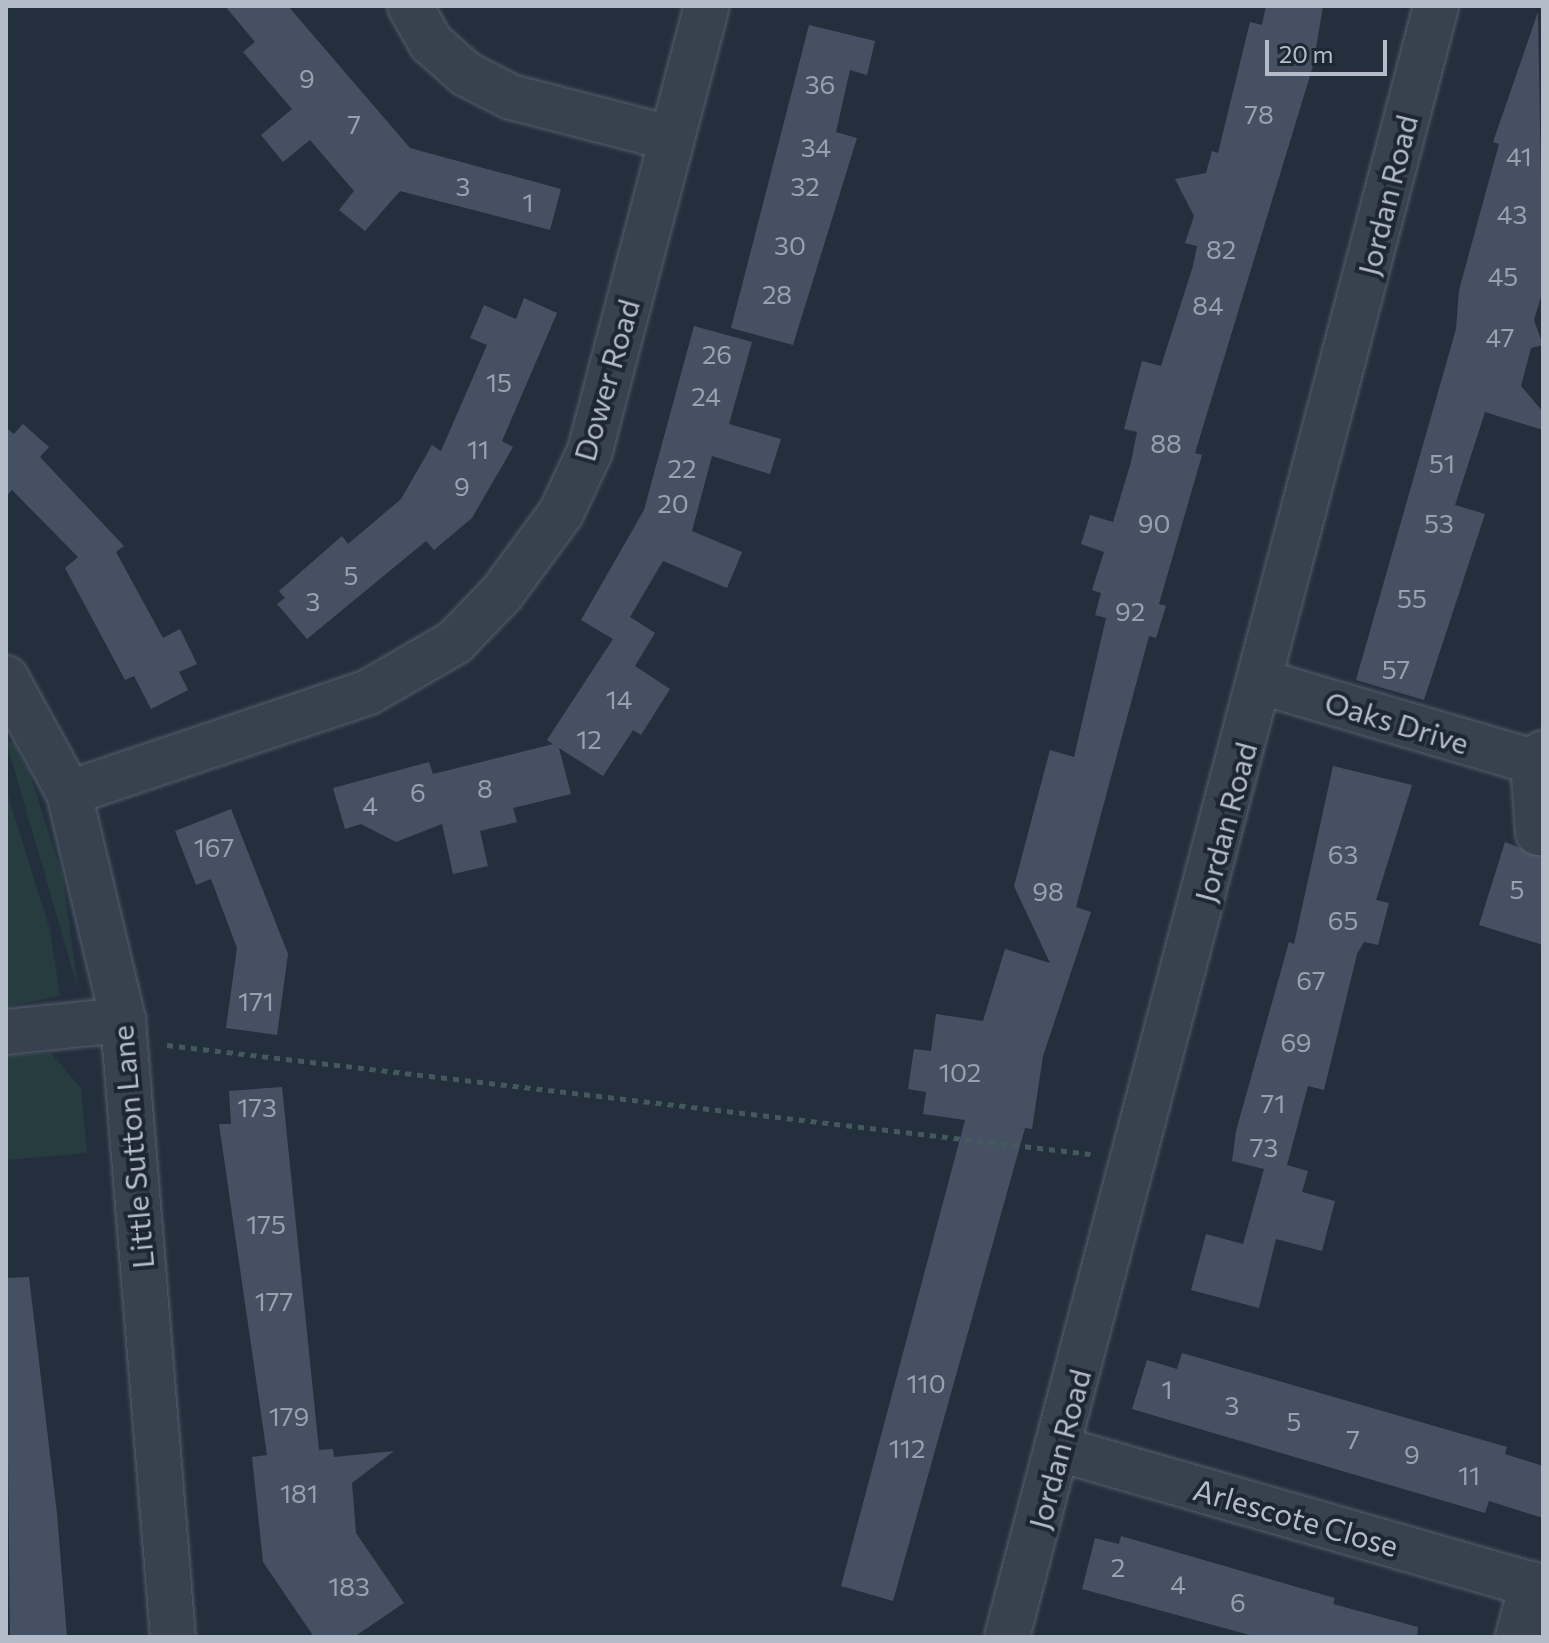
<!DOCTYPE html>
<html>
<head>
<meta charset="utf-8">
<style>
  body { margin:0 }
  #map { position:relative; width:1549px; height:1643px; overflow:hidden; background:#242f3e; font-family:Commissioner,sans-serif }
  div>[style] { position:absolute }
  .green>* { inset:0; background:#263c3f }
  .building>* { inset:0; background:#455162 }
  .path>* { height:5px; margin-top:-2.5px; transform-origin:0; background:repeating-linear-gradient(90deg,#44595c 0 6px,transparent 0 12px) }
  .roads { filter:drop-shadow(0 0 2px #565f6c) drop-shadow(0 0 2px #565f6c) }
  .minor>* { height:44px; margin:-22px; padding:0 22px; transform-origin:22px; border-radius:22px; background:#38414e }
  span { translate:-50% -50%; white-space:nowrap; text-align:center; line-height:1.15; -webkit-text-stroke:8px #1d2633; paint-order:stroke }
  .number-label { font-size:26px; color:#98a1af }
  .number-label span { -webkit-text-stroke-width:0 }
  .street-label { font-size:30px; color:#b4bcc9 }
  .frame { position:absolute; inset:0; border:8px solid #b4bcc9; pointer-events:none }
  .scale { position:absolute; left:1265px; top:40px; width:122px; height:36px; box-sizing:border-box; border:4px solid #b4bcc9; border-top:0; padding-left:10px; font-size:24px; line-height:28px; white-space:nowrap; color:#b4bcc9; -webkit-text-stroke:6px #1d2633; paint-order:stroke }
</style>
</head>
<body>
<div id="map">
  <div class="green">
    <i style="clip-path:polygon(6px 741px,14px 742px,30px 774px,63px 877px,78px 989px)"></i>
    <i style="clip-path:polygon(6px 789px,50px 930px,60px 996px,6px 1007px)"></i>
    <i style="clip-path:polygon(51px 1053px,81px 1088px,87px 1153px,6px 1160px,6px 1055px)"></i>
  </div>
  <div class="building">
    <i style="clip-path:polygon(225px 6px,288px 6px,410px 148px,561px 189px,550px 230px,400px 191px,365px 231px,339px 210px,354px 191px,310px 140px,283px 162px,261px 135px,292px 109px,243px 52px,255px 42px)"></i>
    <i style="clip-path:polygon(1266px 6px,1323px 6px,1313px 66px,1195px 453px,1202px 455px,1159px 604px,1166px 606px,1156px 638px,1149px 636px,1076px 907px,1091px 912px,1043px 1056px,1032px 1129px,1025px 1128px,893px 1601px,841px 1586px,965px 1120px,923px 1114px,926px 1092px,908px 1089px,914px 1049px,931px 1051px,936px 1014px,983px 1021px,1005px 949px,1050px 963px,1014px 886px,1050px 750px,1074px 757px,1106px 618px,1095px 615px,1101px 593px,1092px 590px,1104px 552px,1081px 544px,1090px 515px,1113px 522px,1131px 462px,1137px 432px,1124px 429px,1142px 361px,1161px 366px,1193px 266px,1197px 246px,1185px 243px,1194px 216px,1175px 179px,1206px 173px,1212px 151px,1218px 153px,1250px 22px,1262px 25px)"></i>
    <i style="clip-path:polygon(1538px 12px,1543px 290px,1534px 320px,1543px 345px,1531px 348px,1521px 386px,1543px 412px,1543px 430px,1485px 412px,1455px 505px,1485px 514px,1424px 700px,1356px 680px,1456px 329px,1459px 290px,1499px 144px,1493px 142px)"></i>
    <i style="clip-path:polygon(809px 25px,875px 41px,867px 75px,850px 70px,836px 132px,857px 138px,793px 345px,731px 328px)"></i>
    <i style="clip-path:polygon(524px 298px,557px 313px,502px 441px,513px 447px,472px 518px,434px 550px,426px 541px,307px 639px,277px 604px,285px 598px,279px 591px,342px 536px,348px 544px,401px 499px,432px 445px,441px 451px,487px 345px,470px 338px,484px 305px,516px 319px)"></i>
    <i style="clip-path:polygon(694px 326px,752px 342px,729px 424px,781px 439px,770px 474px,712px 456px,692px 531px,742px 552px,727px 588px,663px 561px,630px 617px,655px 633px,635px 666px,670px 689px,641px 735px,633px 730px,603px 776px,559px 748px,571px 794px,513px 808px,517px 822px,480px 831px,488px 866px,453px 874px,442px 824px,396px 842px,361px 824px,345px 829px,333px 788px,429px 762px,433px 774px,553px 744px,547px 740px,613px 639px,581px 620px,644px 510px)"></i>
    <i style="clip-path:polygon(23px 424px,49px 447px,40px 457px,124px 546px,116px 552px,163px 638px,180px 629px,197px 664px,179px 672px,188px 690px,151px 709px,134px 676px,125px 680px,65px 568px,78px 557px,12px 490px,6px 497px,6px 428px,14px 434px)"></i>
    <i style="clip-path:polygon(1333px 766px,1412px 785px,1376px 900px,1389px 903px,1378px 945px,1364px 942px,1357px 954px,1324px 1090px,1308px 1086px,1287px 1165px,1308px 1171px,1302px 1192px,1335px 1201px,1322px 1251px,1276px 1239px,1259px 1308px,1191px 1290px,1206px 1234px,1243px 1244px,1264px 1169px,1232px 1161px,1236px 1131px,1289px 942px,1294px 944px)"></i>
    <i style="clip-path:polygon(231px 809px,288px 954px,277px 1035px,226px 1028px,237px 948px,211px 879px,196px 885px,175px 831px)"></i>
    <i style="clip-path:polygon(1505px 842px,1543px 857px,1543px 945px,1479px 925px)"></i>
    <i style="clip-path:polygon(282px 1087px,319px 1450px,333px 1449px,334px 1457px,394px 1451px,352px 1483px,356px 1533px,404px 1603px,354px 1637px,314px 1637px,263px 1562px,252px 1457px,267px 1455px,219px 1124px,231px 1124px,229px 1091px)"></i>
    <i style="clip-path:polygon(29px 1277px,57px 1514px,67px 1637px,10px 1637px,6px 1278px)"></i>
    <i style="clip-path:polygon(1182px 1353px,1507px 1447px,1505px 1454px,1543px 1466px,1543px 1518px,1489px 1501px,1485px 1513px,1132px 1409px,1147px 1360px,1177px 1369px)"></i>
    <i style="clip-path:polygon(1121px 1536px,1335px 1598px,1333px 1604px,1418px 1627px,1417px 1637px,1257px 1637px,1082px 1589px,1095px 1538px,1119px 1544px)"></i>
  </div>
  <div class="path">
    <i style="left:167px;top:1045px;width:930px;rotate:6.73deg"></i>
  </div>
  <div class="roads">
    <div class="minor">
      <i style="left:410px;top:6px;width:43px;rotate:60.4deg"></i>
      <i style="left:431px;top:43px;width:47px;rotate:41.5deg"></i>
      <i style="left:466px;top:74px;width:51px;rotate:27.1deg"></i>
      <i style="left:511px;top:97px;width:164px;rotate:14.5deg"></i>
      <i style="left:6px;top:678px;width:131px;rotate:61.3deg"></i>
      <i style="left:69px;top:793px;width:233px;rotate:76.6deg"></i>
      <i style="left:123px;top:1020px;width:619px;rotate:85.37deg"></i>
      <i style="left:1262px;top:682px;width:283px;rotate:16.4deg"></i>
      <i style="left:69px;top:793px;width:314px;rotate:-18.6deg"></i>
      <i style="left:367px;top:693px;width:102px;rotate:-30.1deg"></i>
      <i style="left:455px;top:642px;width:68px;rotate:-46.2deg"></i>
      <i style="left:502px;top:593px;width:99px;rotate:-53.6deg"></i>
      <i style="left:561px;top:513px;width:68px;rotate:-64.9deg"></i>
      <i style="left:590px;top:451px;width:460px;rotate:-75.3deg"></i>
      <i style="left:1538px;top:833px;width:71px;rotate:-94deg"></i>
      <i style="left:1533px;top:762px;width:13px;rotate:-42deg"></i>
      <i style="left:6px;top:1032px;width:118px;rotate:-5.9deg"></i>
      <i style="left:1059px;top:1449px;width:504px;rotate:16.02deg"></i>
      <i style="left:1007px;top:1637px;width:1686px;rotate:-75.26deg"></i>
      <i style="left:1518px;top:1637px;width:55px;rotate:-75.2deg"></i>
    </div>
  </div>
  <div class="number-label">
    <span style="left:307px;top:78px">9</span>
    <span style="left:820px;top:84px">36</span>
    <span style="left:1259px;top:114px">78</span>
    <span style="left:354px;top:124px">7</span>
    <span style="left:816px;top:147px">34</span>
    <span style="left:1519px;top:156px">41</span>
    <span style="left:463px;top:186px">3</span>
    <span style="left:805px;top:186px">32</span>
    <span style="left:528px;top:202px">1</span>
    <span style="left:1512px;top:214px">43</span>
    <span style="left:790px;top:245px">30</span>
    <span style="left:1221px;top:249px">82</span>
    <span style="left:1503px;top:276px">45</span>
    <span style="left:777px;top:294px">28</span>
    <span style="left:1208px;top:305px">84</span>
    <span style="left:1500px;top:337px">47</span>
    <span style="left:717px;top:354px">26</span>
    <span style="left:499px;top:382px">15</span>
    <span style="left:706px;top:396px">24</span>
    <span style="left:1166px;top:443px">88</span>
    <span style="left:478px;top:449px">11</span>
    <span style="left:1442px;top:463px">51</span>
    <span style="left:682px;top:468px">22</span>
    <span style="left:462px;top:486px">9</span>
    <span style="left:673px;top:503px">20</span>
    <span style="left:1154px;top:523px">90</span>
    <span style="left:1439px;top:523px">53</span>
    <span style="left:351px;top:575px">5</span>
    <span style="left:1412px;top:598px">55</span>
    <span style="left:313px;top:601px">3</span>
    <span style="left:1130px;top:611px">92</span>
    <span style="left:1396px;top:669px">57</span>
    <span style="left:619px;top:699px">14</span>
    <span style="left:589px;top:739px">12</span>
    <span style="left:485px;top:788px">8</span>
    <span style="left:418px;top:792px">6</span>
    <span style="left:370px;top:805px">4</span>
    <span style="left:214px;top:847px">167</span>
    <span style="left:1343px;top:854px">63</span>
    <span style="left:1517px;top:889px">5</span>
    <span style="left:1048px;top:891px">98</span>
    <span style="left:1343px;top:920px">65</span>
    <span style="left:1311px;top:980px">67</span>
    <span style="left:256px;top:1001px">171</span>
    <span style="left:1296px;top:1042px">69</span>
    <span style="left:960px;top:1072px">102</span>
    <span style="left:1273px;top:1103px">71</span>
    <span style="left:257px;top:1107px">173</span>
    <span style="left:1264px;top:1147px">73</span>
    <span style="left:266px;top:1224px">175</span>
    <span style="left:274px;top:1301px">177</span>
    <span style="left:926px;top:1383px">110</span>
    <span style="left:1167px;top:1389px">1</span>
    <span style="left:1232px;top:1405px">3</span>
    <span style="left:289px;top:1416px">179</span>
    <span style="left:1294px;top:1421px">5</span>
    <span style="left:1353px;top:1439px">7</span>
    <span style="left:907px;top:1448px">112</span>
    <span style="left:1412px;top:1454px">9</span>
    <span style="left:1469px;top:1475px">11</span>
    <span style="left:299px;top:1493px">181</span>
    <span style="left:1118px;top:1567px">2</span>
    <span style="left:1178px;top:1584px">4</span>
    <span style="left:349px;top:1586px">183</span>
    <span style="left:1238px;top:1602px">6</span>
  </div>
  <div class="street-label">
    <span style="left:1387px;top:195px;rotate:-76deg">Jordan Road</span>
    <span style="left:606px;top:380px;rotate:-74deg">Dower Road</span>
    <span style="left:1397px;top:722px;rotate:17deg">Oaks Drive</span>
    <span style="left:1225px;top:822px;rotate:-75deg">Jordan Road</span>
    <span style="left:132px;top:1147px;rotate:-95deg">Little Sutton Lane</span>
    <span style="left:1059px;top:1449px;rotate:-75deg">Jordan Road</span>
    <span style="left:1296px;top:1517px;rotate:16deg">Arlescote Close</span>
  </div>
  <div class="frame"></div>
  <div class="scale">20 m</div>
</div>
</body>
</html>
